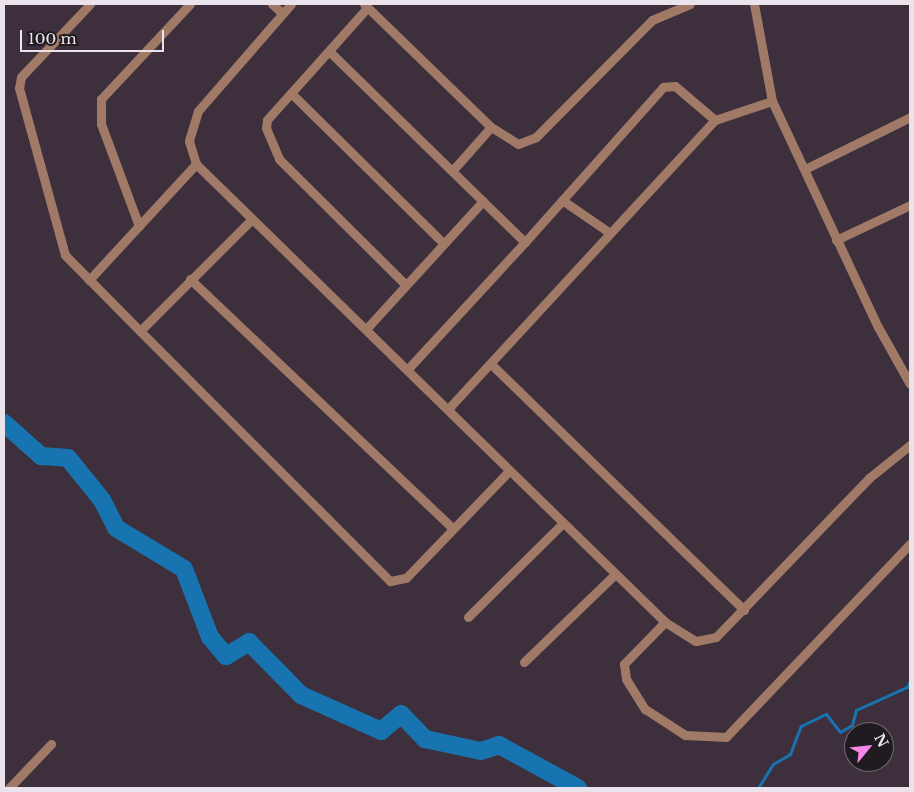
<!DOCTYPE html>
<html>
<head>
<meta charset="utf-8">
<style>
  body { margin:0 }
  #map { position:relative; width:914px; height:792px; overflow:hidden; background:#3d303c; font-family:"Libre Baskerville",serif }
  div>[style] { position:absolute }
  .stream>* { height:3px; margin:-1.5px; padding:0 1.5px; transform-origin:1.5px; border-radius:1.5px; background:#1874b0 }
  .river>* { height:18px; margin:-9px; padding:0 9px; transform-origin:9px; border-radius:9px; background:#1874b0 }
  .street>* { height:9px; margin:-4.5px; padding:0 4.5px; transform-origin:4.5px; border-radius:4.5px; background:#a07a66 }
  span { translate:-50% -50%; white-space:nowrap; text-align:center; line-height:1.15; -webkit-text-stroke:4px #201b20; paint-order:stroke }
  .frame { position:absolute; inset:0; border:5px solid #ebe3eb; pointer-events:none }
  .north { position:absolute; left:844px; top:722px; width:50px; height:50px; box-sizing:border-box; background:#201b20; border:1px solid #716b71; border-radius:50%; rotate:62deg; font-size:14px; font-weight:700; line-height:20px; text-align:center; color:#ebe3eb }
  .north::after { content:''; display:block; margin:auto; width:18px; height:22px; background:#f987e8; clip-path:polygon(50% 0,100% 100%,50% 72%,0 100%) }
  .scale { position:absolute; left:20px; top:30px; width:144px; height:22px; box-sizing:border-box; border:2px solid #ebe3eb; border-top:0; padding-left:6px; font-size:15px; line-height:18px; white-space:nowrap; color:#ebe3eb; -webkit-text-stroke:4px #201b20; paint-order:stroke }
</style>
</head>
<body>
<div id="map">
  <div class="stream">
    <i style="left:758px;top:788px;width:28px;rotate:-58deg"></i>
    <i style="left:773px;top:764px;width:20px;rotate:-30deg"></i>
    <i style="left:790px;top:754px;width:30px;rotate:-69deg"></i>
    <i style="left:801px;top:726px;width:28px;rotate:-26deg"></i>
    <i style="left:826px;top:714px;width:23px;rotate:52deg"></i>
    <i style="left:840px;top:732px;width:14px;rotate:-30deg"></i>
    <i style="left:852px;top:725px;width:16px;rotate:-75deg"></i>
    <i style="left:856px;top:710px;width:56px;rotate:-24.3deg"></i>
    <i style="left:907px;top:687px;width:7px;rotate:-63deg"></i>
  </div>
  <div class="river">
    <i style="left:4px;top:423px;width:50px;rotate:41.7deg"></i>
    <i style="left:41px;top:456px;width:27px;rotate:4deg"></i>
    <i style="left:68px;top:458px;width:54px;rotate:51deg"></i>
    <i style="left:102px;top:500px;width:31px;rotate:63deg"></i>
    <i style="left:116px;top:528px;width:79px;rotate:31.1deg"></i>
    <i style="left:184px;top:569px;width:73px;rotate:69.1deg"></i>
    <i style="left:210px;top:637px;width:25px;rotate:50deg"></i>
    <i style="left:226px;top:656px;width:27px;rotate:-31deg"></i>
    <i style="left:249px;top:642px;width:74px;rotate:45.5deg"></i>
    <i style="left:301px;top:695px;width:88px;rotate:24.2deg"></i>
    <i style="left:381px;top:731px;width:26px;rotate:-40deg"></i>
    <i style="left:401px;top:714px;width:35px;rotate:46deg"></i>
    <i style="left:425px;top:739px;width:57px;rotate:12.1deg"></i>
    <i style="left:481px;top:751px;width:19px;rotate:-18deg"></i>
    <i style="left:499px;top:745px;width:90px;rotate:28.6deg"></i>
  </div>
  <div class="street">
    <i style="left:90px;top:4px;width:100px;rotate:133.4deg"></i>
    <i style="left:21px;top:77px;width:11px;rotate:100deg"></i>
    <i style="left:19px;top:88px;width:173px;rotate:74.6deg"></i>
    <i style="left:65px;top:255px;width:107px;rotate:45.4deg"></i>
    <i style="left:272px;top:4px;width:13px;rotate:42deg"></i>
    <i style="left:291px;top:4px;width:142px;rotate:131deg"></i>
    <i style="left:198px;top:111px;width:31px;rotate:107deg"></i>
    <i style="left:189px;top:141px;width:24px;rotate:73deg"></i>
    <i style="left:196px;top:164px;width:656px;rotate:44.32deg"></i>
    <i style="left:665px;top:622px;width:36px;rotate:32deg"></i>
    <i style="left:696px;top:641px;width:20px;rotate:-11deg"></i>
    <i style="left:716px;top:637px;width:221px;rotate:-46.1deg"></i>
    <i style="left:869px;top:478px;width:53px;rotate:-38.8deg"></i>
    <i style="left:364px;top:4px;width:177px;rotate:44.1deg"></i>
    <i style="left:491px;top:127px;width:32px;rotate:32deg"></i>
    <i style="left:518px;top:144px;width:19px;rotate:-21deg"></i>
    <i style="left:536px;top:137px;width:165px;rotate:-45.2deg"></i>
    <i style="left:652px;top:20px;width:41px;rotate:-22.8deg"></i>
    <i style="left:754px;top:4px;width:99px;rotate:79.5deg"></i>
    <i style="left:772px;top:101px;width:250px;rotate:64.9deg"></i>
    <i style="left:878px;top:327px;width:65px;rotate:60.7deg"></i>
    <i style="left:367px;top:8px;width:114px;rotate:131.8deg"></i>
    <i style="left:291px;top:93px;width:211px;rotate:44.6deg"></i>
    <i style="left:331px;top:53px;width:271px;rotate:44.3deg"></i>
    <i style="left:525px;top:242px;width:173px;rotate:132.7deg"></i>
    <i style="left:291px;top:93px;width:36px;rotate:132deg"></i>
    <i style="left:267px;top:120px;width:8px;rotate:97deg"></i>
    <i style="left:266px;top:128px;width:34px;rotate:67deg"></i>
    <i style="left:279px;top:159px;width:177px;rotate:44.8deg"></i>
    <i style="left:805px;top:169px;width:117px;rotate:-26.3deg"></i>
    <i style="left:453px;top:170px;width:57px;rotate:-48.5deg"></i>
    <i style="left:562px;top:200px;width:58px;rotate:34.5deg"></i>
    <i style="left:252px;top:219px;width:158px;rotate:135deg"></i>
    <i style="left:140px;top:331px;width:354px;rotate:45deg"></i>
    <i style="left:390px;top:581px;width:16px;rotate:-11deg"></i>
    <i style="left:406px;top:578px;width:147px;rotate:-46.1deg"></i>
    <i style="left:139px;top:226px;width:109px;rotate:-110.4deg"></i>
    <i style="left:101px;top:124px;width:25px;rotate:-90deg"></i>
    <i style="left:101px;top:99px;width:130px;rotate:-46.9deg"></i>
    <i style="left:836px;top:240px;width:82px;rotate:-25.3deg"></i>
    <i style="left:525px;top:242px;width:208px;rotate:-48.3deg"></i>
    <i style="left:663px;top:87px;width:12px;rotate:-5deg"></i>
    <i style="left:675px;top:86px;width:52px;rotate:40.4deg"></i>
    <i style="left:190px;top:279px;width:361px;rotate:43.5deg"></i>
    <i style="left:89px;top:280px;width:158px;rotate:-47.3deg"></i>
    <i style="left:367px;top:328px;width:172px;rotate:-47.6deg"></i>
    <i style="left:491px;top:364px;width:353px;rotate:44.2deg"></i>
    <i style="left:448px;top:409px;width:393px;rotate:-47.3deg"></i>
    <i style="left:715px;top:120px;width:60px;rotate:-18.4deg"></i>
    <i style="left:468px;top:617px;width:132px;rotate:-44.7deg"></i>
    <i style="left:665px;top:622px;width:59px;rotate:134.3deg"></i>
    <i style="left:624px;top:664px;width:15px;rotate:82deg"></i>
    <i style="left:626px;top:679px;width:36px;rotate:58deg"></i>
    <i style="left:645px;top:709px;width:48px;rotate:33deg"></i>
    <i style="left:685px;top:735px;width:41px;rotate:2.8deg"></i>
    <i style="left:726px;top:737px;width:267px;rotate:-46.4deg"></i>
    <i style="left:524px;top:662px;width:125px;rotate:-44deg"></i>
    <i style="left:9px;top:788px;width:61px;rotate:-46.3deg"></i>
  </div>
  <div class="frame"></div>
  <div class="north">N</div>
  <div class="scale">100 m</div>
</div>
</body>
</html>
